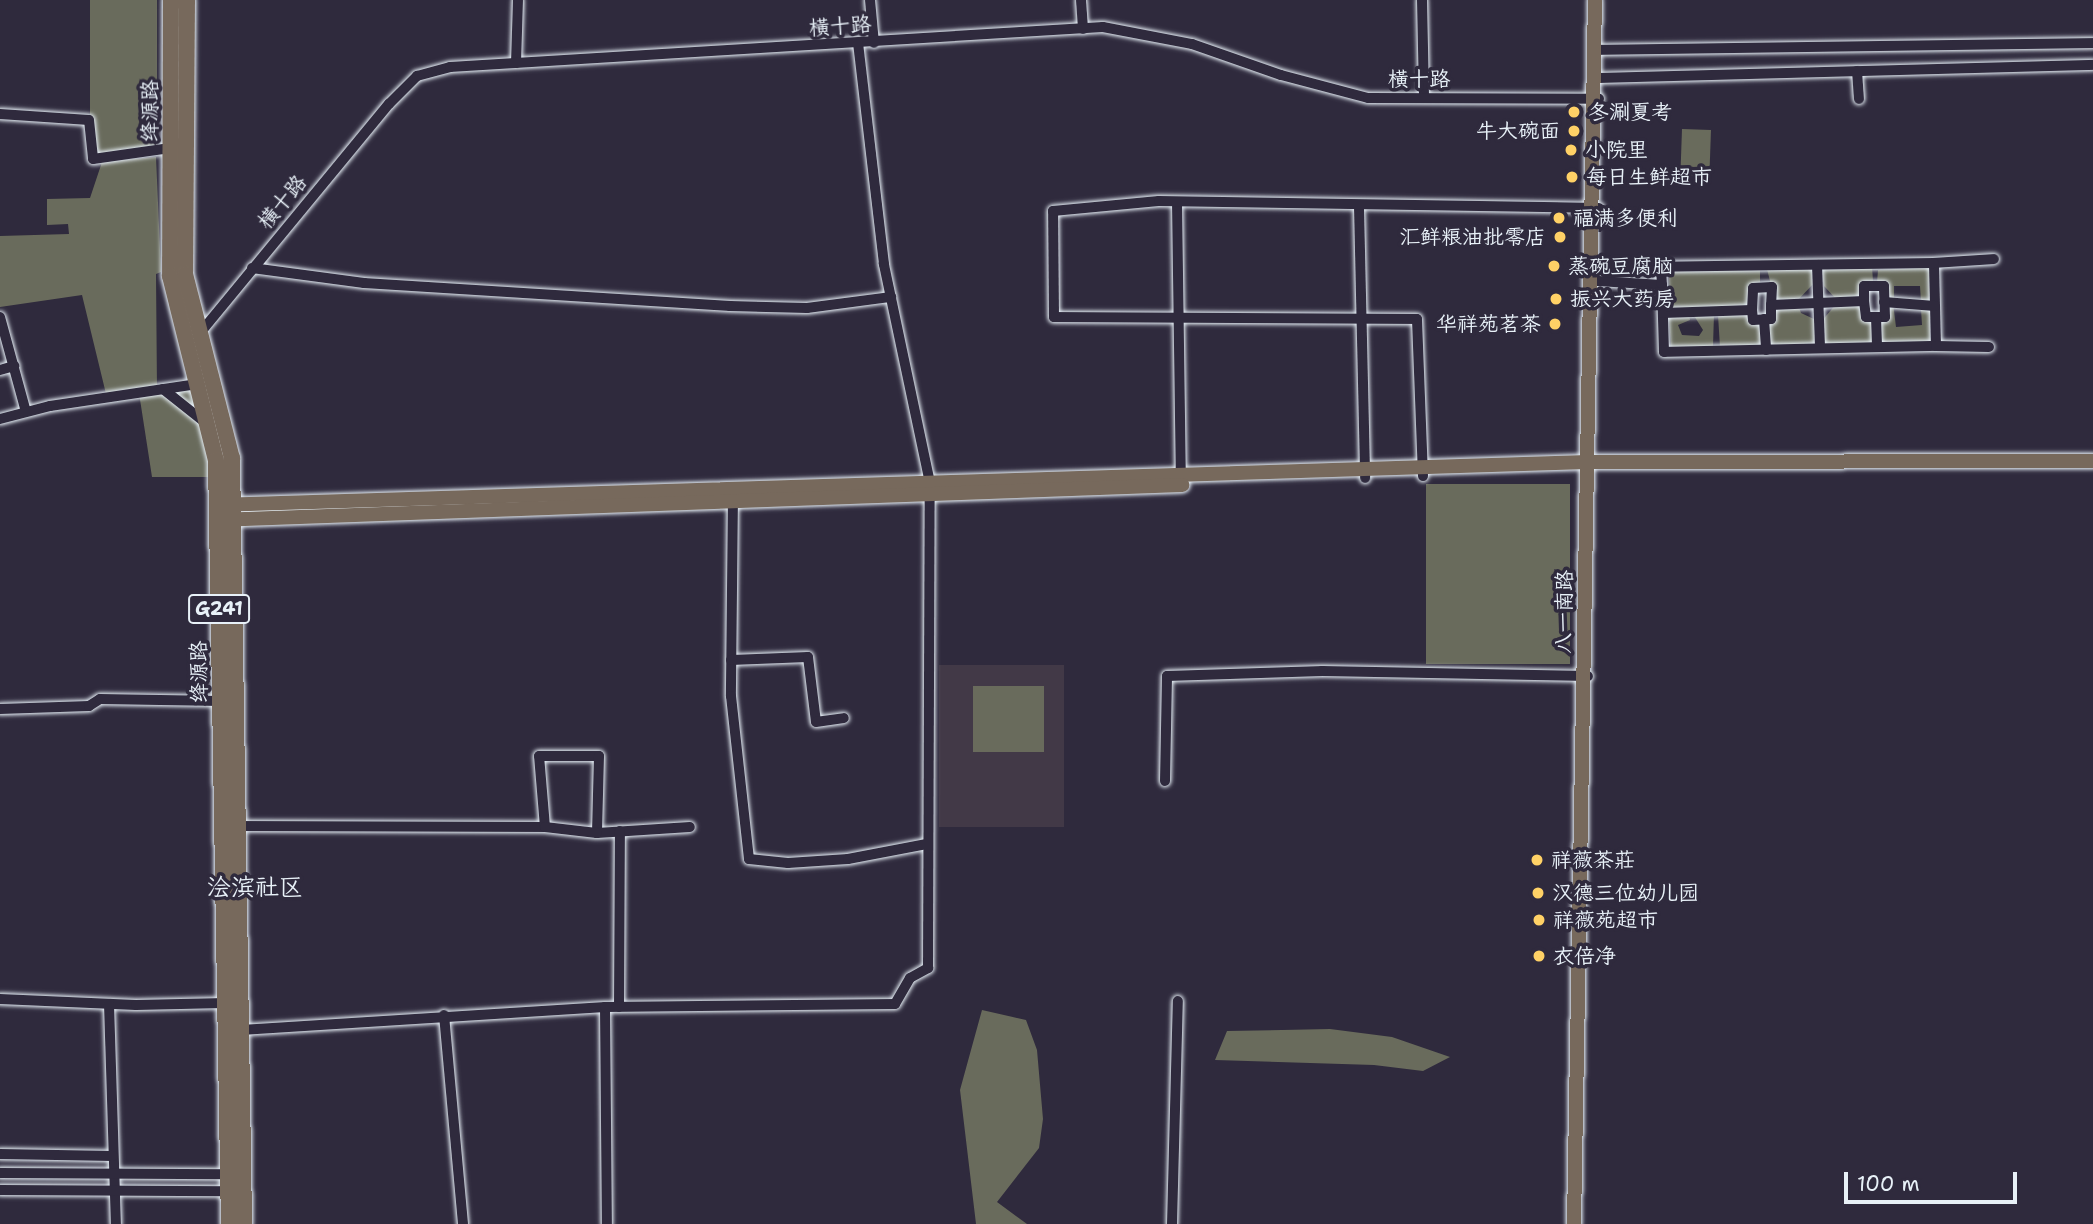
<!DOCTYPE html>
<html>
<head>
<meta charset="utf-8">
<style>
  body { margin:0 }
  #map { position:relative; width:2093px; height:1224px; overflow:hidden; background:#2f2a3d; font-family:"Shantell Sans","LXGW WenKai TC",sans-serif }
  div>[style] { position:absolute }
  .built>* { inset:0; background:#423947; transform-origin:0 0 }
  .green>* { inset:0; background:#696b5c; transform-origin:0 0 }
  .roads { filter:drop-shadow(0 0 2px #e8f1f8) drop-shadow(0 0 2px #e8f1f8) }
  .minor>* { height:10px; margin:-5px; padding:0 5px; transform-origin:5px; border-radius:5px; background:#2f2a3d }
  .major>* { height:14px; margin:-7px; padding:0 7px; transform-origin:7px; border-radius:7px; background:#77695c }
  .highway>* { height:16px; margin:-8px; padding:0 8px; transform-origin:8px; border-radius:8px; background:#77695c }
  .dots>* { width:19px; height:19px; translate:-50% -50%; box-sizing:border-box; border:4px solid #2f2a3d; border-radius:50% }
  span { translate:-50% -50%; white-space:nowrap; text-align:center; line-height:1.15; -webkit-text-stroke:7px #2f2a3d; paint-order:stroke }
  .shield-label span { padding:2px 5px; background:#2f2a3d; border:2px solid; border-radius:5px; -webkit-text-stroke-width:0 }
  .shield-label { font-size:19px; color:#e8f1f8; font-weight:700 }
  .street-label { font-size:21px; color:#e8f1f8 }
  .poi-label { font-size:21px; color:#e8f1f8 }
  .left { translate:0 -50%; text-align:left }
  .right { translate:-100% -50%; text-align:right }
  .quarter-label { font-size:24px; color:#e8f1f8 }
  .scale { position:absolute; left:1844px; top:1172px; width:173px; height:32px; box-sizing:border-box; border:4px solid #e8f1f8; border-top:0; padding-left:9px; font-size:21px; line-height:24px; white-space:nowrap; color:#e8f1f8; -webkit-text-stroke:5px #2f2a3d; paint-order:stroke }
</style>
</head>
<body>
<div id="map">
  <div class="built">
    <i style="left:939px;top:665px;width:125px;height:162px"></i>
  </div>
  <div class="green">
    <i style="left:90px;top:0;width:67px;height:153px"></i>
    <i style="left:1682px;top:129px;width:29px;height:48px;rotate:2deg"></i>
    <i style="clip-path:polygon(156px 157px,161px 272px,156px 274px,157px 390px,197px 384px,216px 477px,152px 477px,139px 393px,107px 398px,82px 295px,0 307px,0 236px,69px 234px,68px 224px,47px 225px,47px 199px,90px 198px,102px 162px)"></i>
    <i style="clip-path:polygon(1872px 266px,1873px 282px,1863px 299px,1837px 300px,1824px 286px,1821px 268px)"></i>
    <i style="clip-path:polygon(1929px 267px,1930px 302px,1921px 302px,1920px 286px,1894px 286px,1894px 299px,1886px 299px,1877px 283px,1878px 270px)"></i>
    <i style="clip-path:polygon(1760px 269px,1760px 285px,1749px 305px,1670px 310px,1669px 270px)"></i>
    <i style="clip-path:polygon(1767px 269px,1815px 269px,1814px 283px,1798px 300px,1775px 301px)"></i>
    <i style="clip-path:polygon(1886px 303px,1893px 303px,1896px 327px,1922px 325px,1921px 309px,1930px 310px,1930px 342px,1879px 344px,1877px 319px)"></i>
    <i style="clip-path:polygon(1836px 304px,1861px 304px,1873px 319px,1874px 345px,1822px 346px,1821px 322px)"></i>
    <i style="clip-path:polygon(1798px 305px,1801px 313px,1816px 320px,1818px 346px,1768px 347px,1767px 323px,1773px 308px)"></i>
    <i style="clip-path:polygon(1750px 313px,1762px 322px,1761px 346px,1720px 347px,1718px 315px)"></i>
    <i style="clip-path:polygon(1689px 314px,1690px 320px,1678px 325px,1682px 335px,1699px 336px,1703px 330px,1693px 314px,1714px 314px,1713px 346px,1671px 349px,1669px 315px)"></i>
    <i style="left:1426px;top:484px;width:144px;height:180px"></i>
    <i style="left:973px;top:686px;width:71px;height:66px"></i>
    <i style="clip-path:polygon(982px 1010px,1026px 1020px,1037px 1050px,1043px 1119px,1039px 1148px,997px 1202px,1027px 1224px,976px 1224px,960px 1090px)"></i>
    <i style="clip-path:polygon(1330px 1029px,1392px 1037px,1450px 1057px,1423px 1071px,1374px 1065px,1215px 1060px,1227px 1031px)"></i>
  </div>
  <div class="roads">
    <div class="minor">
      <i style="left:870px;top:0;width:43px;rotate:84.7deg"></i>
      <i style="left:1081px;top:0;width:29px;rotate:86deg"></i>
      <i style="left:1422px;top:0;width:98px;rotate:88.8deg"></i>
      <i style="left:1594px;top:50px;width:499px;rotate:-0.8deg"></i>
      <i style="left:516px;top:63px;width:63px;rotate:-88.2deg"></i>
      <i style="left:1857px;top:71px;width:28px;rotate:86deg"></i>
      <i style="left:1594px;top:78px;width:499px;rotate:-1.5deg"></i>
      <i style="left:0;top:114px;width:89px;rotate:3.9deg"></i>
      <i style="left:89px;top:120px;width:39px;rotate:84deg"></i>
      <i style="left:93px;top:159px;width:78px;rotate:-8.1deg"></i>
      <i style="left:1177px;top:202px;width:280px;rotate:89.2deg"></i>
      <i style="left:1359px;top:207px;width:271px;rotate:88.7deg"></i>
      <i style="left:1934px;top:263px;width:60px;rotate:-3.8deg"></i>
      <i style="left:1817px;top:265px;width:83px;rotate:87.9deg"></i>
      <i style="left:252px;top:268px;width:113px;rotate:7.6deg"></i>
      <i style="left:364px;top:283px;width:367px;rotate:3.6deg"></i>
      <i style="left:730px;top:306px;width:77px;rotate:1.5deg"></i>
      <i style="left:807px;top:308px;width:85px;rotate:-7.5deg"></i>
      <i style="left:1590px;top:281px;width:8px"></i>
      <i style="left:1598px;top:281px;width:64px;rotate:3.6deg"></i>
      <i style="left:1662px;top:285px;width:67px;rotate:88.3deg"></i>
      <i style="left:1664px;top:352px;width:272px;rotate:-1.3deg"></i>
      <i style="left:1936px;top:346px;width:83px;rotate:-91.4deg"></i>
      <i style="left:1934px;top:263px;width:273px;rotate:179.2deg"></i>
      <i style="left:1661px;top:267px;width:21px;rotate:87deg"></i>
      <i style="left:1884px;top:302px;width:51px;rotate:4.5deg"></i>
      <i style="left:1752px;top:310px;width:22px;rotate:-87deg"></i>
      <i style="left:1753px;top:288px;width:19px;rotate:-3deg"></i>
      <i style="left:1772px;top:287px;width:18px;rotate:93deg"></i>
      <i style="left:1663px;top:313px;width:89px;rotate:-1.9deg"></i>
      <i style="left:1752px;top:310px;width:10px;rotate:84deg"></i>
      <i style="left:1753px;top:320px;width:18px;rotate:-3deg"></i>
      <i style="left:1771px;top:319px;width:14px;rotate:-90deg"></i>
      <i style="left:1771px;top:305px;width:93px;rotate:-2.5deg"></i>
      <i style="left:1864px;top:301px;width:16px;rotate:83deg"></i>
      <i style="left:1866px;top:317px;width:19px"></i>
      <i style="left:1885px;top:317px;width:31px;rotate:-92deg"></i>
      <i style="left:1884px;top:286px;width:20px;rotate:180deg"></i>
      <i style="left:1864px;top:286px;width:15px;rotate:90deg"></i>
      <i style="left:0;top:317px;width:98px;rotate:74.7deg"></i>
      <i style="left:1876px;top:317px;width:30px;rotate:88deg"></i>
      <i style="left:1764px;top:319px;width:31px;rotate:86deg"></i>
      <i style="left:200px;top:333px;width:297px;rotate:-50.5deg"></i>
      <i style="left:389px;top:104px;width:40px;rotate:-45deg"></i>
      <i style="left:417px;top:76px;width:34px;rotate:-15deg"></i>
      <i style="left:450px;top:67px;width:654px;rotate:-3.51deg"></i>
      <i style="left:1103px;top:27px;width:91px;rotate:10.8deg"></i>
      <i style="left:1192px;top:44px;width:94px;rotate:19.2deg"></i>
      <i style="left:1281px;top:75px;width:90px;rotate:14.8deg"></i>
      <i style="left:1368px;top:98px;width:231px;rotate:0.2deg"></i>
      <i style="left:1936px;top:346px;width:53px;rotate:1.1deg"></i>
      <i style="left:0;top:370px;width:15px;rotate:-16deg"></i>
      <i style="left:163px;top:389px;width:56px;rotate:38.5deg"></i>
      <i style="left:0;top:419px;width:52px;rotate:-14.6deg"></i>
      <i style="left:50px;top:406px;width:149px;rotate:-8.5deg"></i>
      <i style="left:1423px;top:476px;width:157px;rotate:-92.2deg"></i>
      <i style="left:1417px;top:319px;width:363px;rotate:-179.7deg"></i>
      <i style="left:1054px;top:317px;width:106px;rotate:-90.5deg"></i>
      <i style="left:1053px;top:211px;width:106px;rotate:-5.4deg"></i>
      <i style="left:1159px;top:201px;width:440px;rotate:0.9deg"></i>
      <i style="left:733px;top:494px;width:202px;rotate:90.6deg"></i>
      <i style="left:731px;top:696px;width:164px;rotate:83.7deg"></i>
      <i style="left:749px;top:859px;width:39px;rotate:6deg"></i>
      <i style="left:788px;top:863px;width:60px;rotate:-3.8deg"></i>
      <i style="left:848px;top:859px;width:80px;rotate:-10.8deg"></i>
      <i style="left:731px;top:660px;width:77px;rotate:-2.2deg"></i>
      <i style="left:808px;top:657px;width:65px;rotate:83deg"></i>
      <i style="left:816px;top:722px;width:28px;rotate:-8deg"></i>
      <i style="left:1322px;top:671px;width:266px;rotate:1.1deg"></i>
      <i style="left:0;top:709px;width:89px;rotate:-1.9deg"></i>
      <i style="left:89px;top:706px;width:13px;rotate:-32deg"></i>
      <i style="left:100px;top:699px;width:120px;rotate:1deg"></i>
      <i style="left:1165px;top:781px;width:105px;rotate:-88.9deg"></i>
      <i style="left:1167px;top:676px;width:156px;rotate:-1.8deg"></i>
      <i style="left:237px;top:826px;width:308px;rotate:0.2deg"></i>
      <i style="left:545px;top:827px;width:71px;rotate:-94.8deg"></i>
      <i style="left:539px;top:756px;width:60px"></i>
      <i style="left:599px;top:756px;width:77px;rotate:91.5deg"></i>
      <i style="left:597px;top:833px;width:93px;rotate:-3.7deg"></i>
      <i style="left:545px;top:827px;width:52px;rotate:6.6deg"></i>
      <i style="left:0;top:999px;width:136px;rotate:2.5deg"></i>
      <i style="left:136px;top:1005px;width:89px;rotate:-1.3deg"></i>
      <i style="left:109px;top:1004px;width:220px;rotate:88.2deg"></i>
      <i style="left:605px;top:1007px;width:217px;rotate:89.5deg"></i>
      <i style="left:619px;top:1007px;width:176px;rotate:-89.7deg"></i>
      <i style="left:444px;top:1015px;width:210px;rotate:84.8deg"></i>
      <i style="left:241px;top:1030px;width:365px;rotate:-3.6deg"></i>
      <i style="left:605px;top:1007px;width:290px;rotate:-0.6deg"></i>
      <i style="left:895px;top:1004px;width:30px;rotate:-60deg"></i>
      <i style="left:910px;top:978px;width:21px;rotate:-29deg"></i>
      <i style="left:928px;top:968px;width:485px;rotate:-89.8deg"></i>
      <i style="left:930px;top:483px;width:224px;rotate:-101.9deg"></i>
      <i style="left:884px;top:264px;width:222px;rotate:-96.7deg"></i>
      <i style="left:0;top:1154px;width:113px;rotate:1deg"></i>
      <i style="left:0;top:1173px;width:228px;rotate:0.3deg"></i>
      <i style="left:0;top:1190px;width:228px;rotate:0.3deg"></i>
      <i style="left:1172px;top:1224px;width:223px;rotate:-88.5deg"></i>
    </div>
    <div class="major">
      <i style="left:217px;top:505px;width:1371px;rotate:-1.8deg"></i>
      <i style="left:1587px;top:462px;width:506px;rotate:-0.11deg"></i>
      <i style="left:217px;top:520px;width:966px;rotate:-2.08deg"></i>
      <i style="left:1574px;top:1224px;width:1224px;rotate:-89.02deg"></i>
    </div>
    <div class="highway">
      <i style="left:171px;top:0;width:276px;rotate:90.2deg"></i>
      <i style="left:170px;top:276px;width:190px;rotate:76deg"></i>
      <i style="left:216px;top:460px;width:764px;rotate:89.03deg"></i>
      <i style="left:187px;top:0;width:274px;rotate:90.4deg"></i>
      <i style="left:185px;top:274px;width:190px;rotate:75.7deg"></i>
      <i style="left:232px;top:458px;width:766px;rotate:89.1deg"></i>
    </div>
  </div>
  <div class="dots">
    <i style="left:1574px;top:112px;background:#ffd166"></i>
    <i style="left:1574px;top:131px;background:#ffd166"></i>
    <i style="left:1571px;top:150px;background:#ffd166"></i>
    <i style="left:1572px;top:177px;background:#ffd166"></i>
    <i style="left:1559px;top:218px;background:#ffd166"></i>
    <i style="left:1560px;top:237px;background:#ffd166"></i>
    <i style="left:1554px;top:266px;background:#ffd166"></i>
    <i style="left:1556px;top:299px;background:#ffd166"></i>
    <i style="left:1555px;top:324px;background:#ffd166"></i>
    <i style="left:1537px;top:860px;background:#ffd166"></i>
    <i style="left:1538px;top:893px;background:#ffd166"></i>
    <i style="left:1539px;top:920px;background:#ffd166"></i>
    <i style="left:1539px;top:956px;background:#ffd166"></i>
  </div>
  <div class="shield-label">
    <span style="left:219px;top:609px">G241</span>
  </div>
  <div class="street-label">
    <span style="left:840px;top:26px;rotate:-4deg">横十路</span>
    <span style="left:1419px;top:79px">横十路</span>
    <span style="left:150px;top:111px;rotate:-90deg">绛源路</span>
    <span style="left:282px;top:202px;rotate:-50deg">横十路</span>
    <span style="left:1564px;top:612px;rotate:-89deg">八一南路</span>
    <span style="left:199px;top:672px;rotate:-91deg">绛源路</span>
  </div>
  <div class="poi-label">
    <span class="left" style="left:1588px;top:112px">冬涮夏考</span>
    <span class="right" style="left:1560px;top:131px">牛大碗面</span>
    <span class="left" style="left:1585px;top:150px">小院里</span>
    <span class="left" style="left:1586px;top:177px">每日生鲜超市</span>
    <span class="left" style="left:1573px;top:218px">福满多便利</span>
    <span class="right" style="left:1546px;top:237px">汇鲜粮油批零店</span>
    <span class="left" style="left:1568px;top:266px">蒸碗豆腐脑</span>
    <span class="left" style="left:1570px;top:299px">振兴大药房</span>
    <span class="right" style="left:1541px;top:324px">华祥苑茗茶</span>
    <span class="left" style="left:1551px;top:860px">祥薇茶莊</span>
    <span class="left" style="left:1552px;top:893px">汉德三位幼儿园</span>
    <span class="left" style="left:1553px;top:920px">祥薇苑超市</span>
    <span class="left" style="left:1553px;top:956px">衣倍净</span>
  </div>
  <div class="quarter-label">
    <span style="left:255px;top:888px">浍滨社区</span>
  </div>
  <div class="scale">100 m</div>
</div>
</body>
</html>
